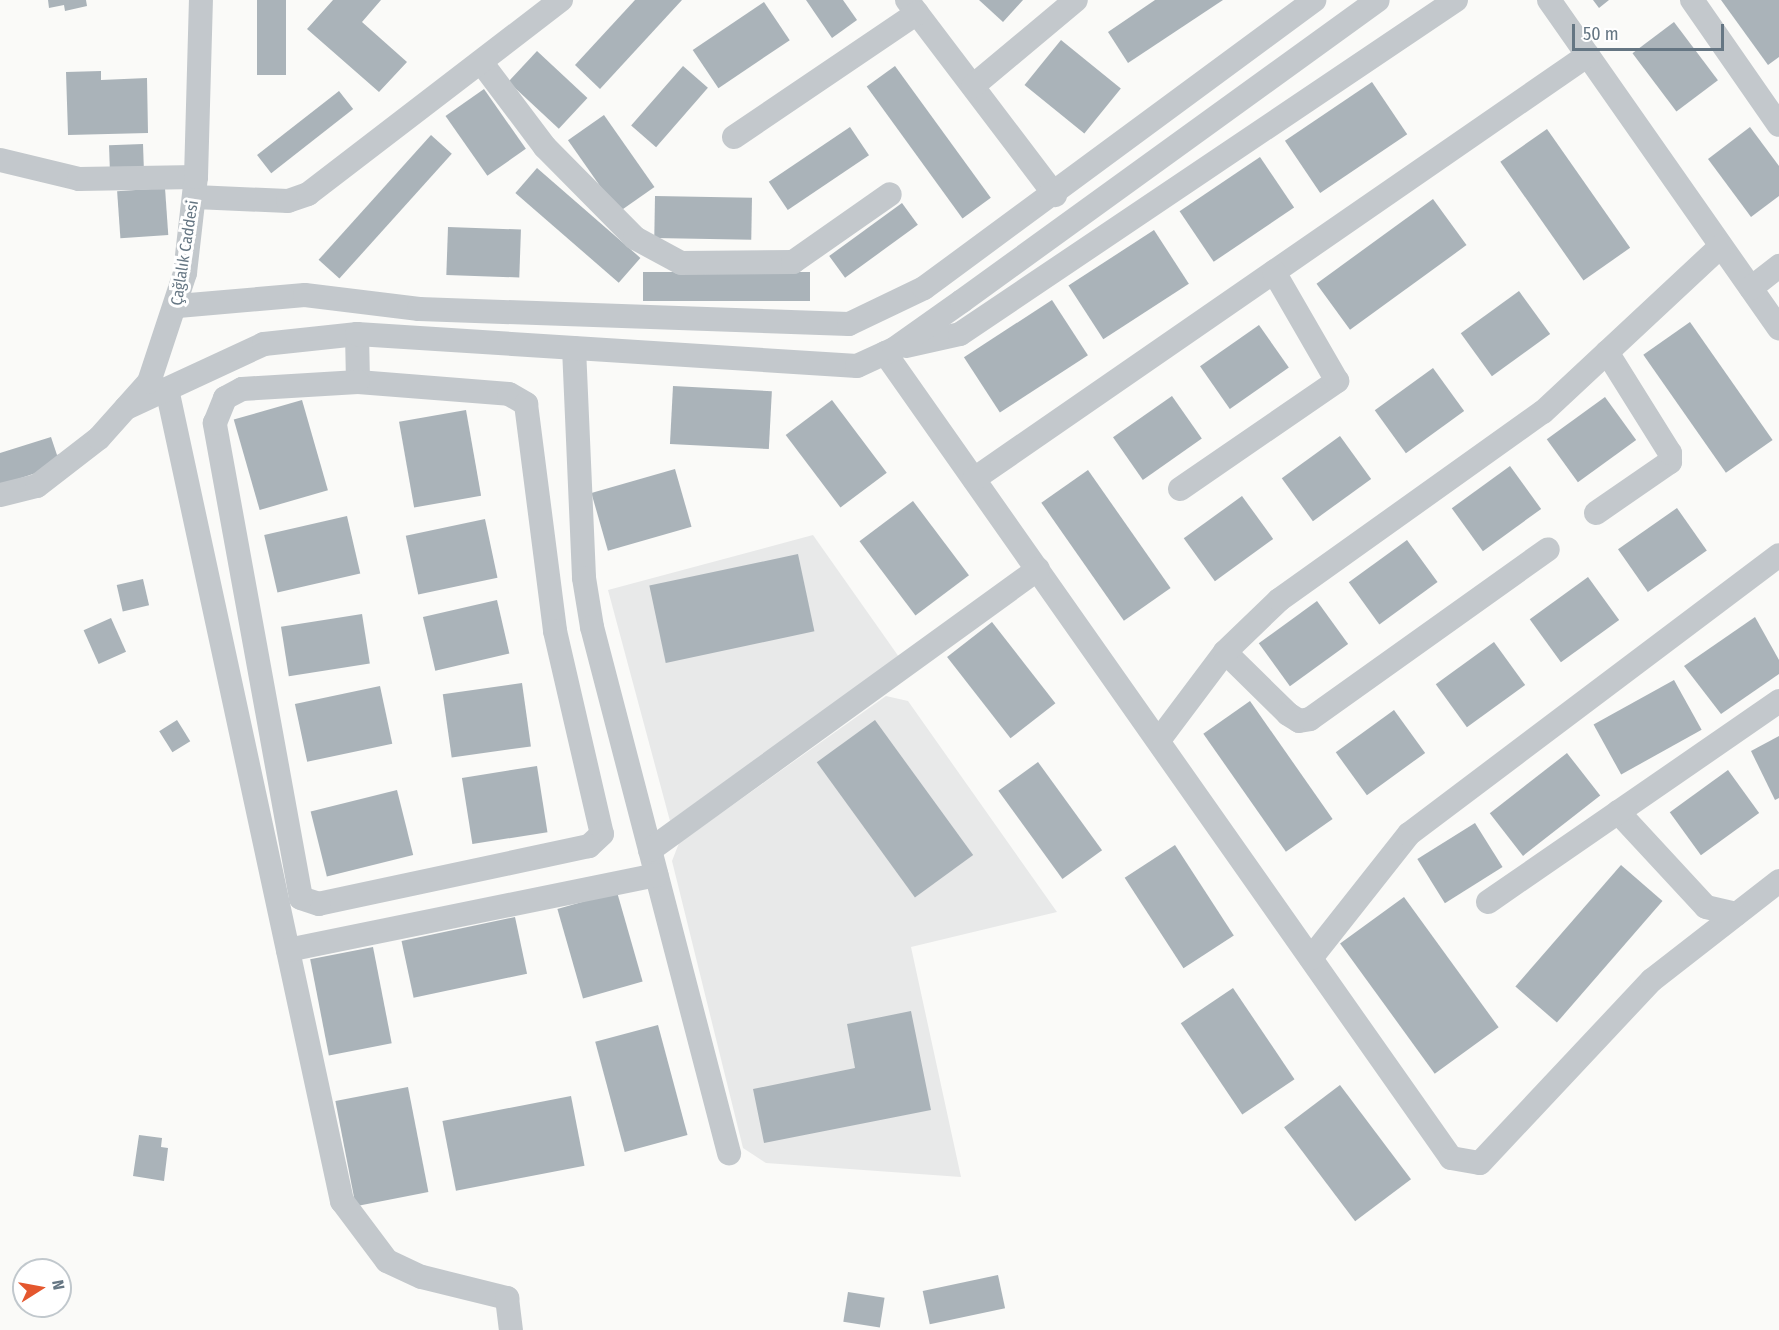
<!DOCTYPE html>
<html>
<head>
<meta charset="utf-8">
<style>
  body { margin:0 }
  #map { position:relative; width:1779px; height:1330px; overflow:hidden; background:#fafaf8; font-family:"Fira Sans Condensed",sans-serif }
  div>[style] { position:absolute }
  .built>* { inset:0; background:#e8e9e9 }
  .building>* { inset:0; background:#aab3b9; transform-origin:0 0 }
  .minor>* { height:24px; margin:-12px; padding:0 12px; transform-origin:12px; border-radius:12px; background:#c3c8cc }
  span { translate:-50% -50%; white-space:nowrap; text-align:center; line-height:1.15; -webkit-text-stroke:6px #fff; paint-order:stroke }
  .street-label { font-size:16px; color:#657683 }
  .north { position:absolute; left:12px; top:1258px; width:60px; height:60px; box-sizing:border-box; background:#fff; border:2px solid #c1c8cd; border-radius:50%; rotate:79deg; font-size:16px; font-weight:700; line-height:24px; text-align:center; color:#657683 }
  .north::after { content:''; display:block; margin:auto; width:21px; height:27px; background:#e4572e; clip-path:polygon(50% 0,100% 100%,50% 72%,0 100%) }
  .scale { position:absolute; left:1572px; top:24px; width:152px; height:27px; box-sizing:border-box; border:3px solid #657683; border-top:0; padding-left:8px; font-size:18px; line-height:21px; white-space:nowrap; color:#657683; -webkit-text-stroke:4px #fff; paint-order:stroke }
</style>
</head>
<body>
<div id="map">
  <div class="built">
    <i style="clip-path:polygon(813px 535px,899px 657px,670px 821px,608px 590px)"></i>
    <i style="clip-path:polygon(886px 696px,908px 701px,1057px 912px,911px 947px,961px 1177px,766px 1163px,743px 1148px,672px 861px,679px 843px)"></i>
  </div>
  <div class="building">
    <i style="clip-path:polygon(48px 0,86px 0,87px 6px,65px 11px,64px 5px,49px 8px)"></i>
    <i style="left:257px;top:0;width:29px;height:75px"></i>
    <i style="clip-path:polygon(333px 0,381px 0,362px 22px,407px 62px,379px 92px,307px 29px)"></i>
    <i style="clip-path:polygon(635px 0,682px 0,600px 89px,575px 65px)"></i>
    <i style="clip-path:polygon(806px 0,843px 0,857px 20px,832px 38px)"></i>
    <i style="clip-path:polygon(979px 0,1023px 0,1003px 22px)"></i>
    <i style="clip-path:polygon(1155px 0,1223px 0,1128px 63px,1108px 32px)"></i>
    <i style="clip-path:polygon(1593px 0,1609px 0,1599px 8px)"></i>
    <i style="clip-path:polygon(1721px 0,1779px 0,1779px 57px,1768px 65px)"></i>
    <i style="left:764px;top:2px;width:46px;height:86px;rotate:56deg"></i>
    <i style="left:1674px;top:22px;width:73px;height:52px;rotate:53deg"></i>
    <i style="left:1061px;top:40px;width:77px;height:58px;rotate:39deg"></i>
    <i style="left:537px;top:51px;width:69px;height:42px;rotate:43deg"></i>
    <i style="left:683px;top:66px;width:33px;height:79px;rotate:41deg"></i>
    <i style="left:895px;top:66px;width:163px;height:35px;rotate:54deg"></i>
    <i style="clip-path:polygon(101px 71px,101px 80px,147px 78px,148px 133px,68px 135px,66px 72px)"></i>
    <i style="left:1372px;top:82px;width:63px;height:105px;rotate:56deg"></i>
    <i style="left:484px;top:89px;width:73px;height:47px;rotate:55deg"></i>
    <i style="left:339px;top:91px;width:23px;height:104px;rotate:52deg"></i>
    <i style="left:604px;top:115px;width:88px;height:44px;rotate:55deg"></i>
    <i style="left:850px;top:127px;width:34px;height:98px;rotate:56deg"></i>
    <i style="clip-path:polygon(1750px 127px,1779px 166px,1779px 196px,1751px 217px,1708px 159px)"></i>
    <i style="left:1547px;top:129px;width:145px;height:57px;rotate:55deg"></i>
    <i style="left:431px;top:135px;width:28px;height:168px;rotate:42deg"></i>
    <i style="left:143px;top:144px;width:23px;height:34px;rotate:88deg"></i>
    <i style="left:1260px;top:157px;width:61px;height:97px;rotate:56deg"></i>
    <i style="left:537px;top:168px;width:137px;height:33px;rotate:41deg"></i>
    <i style="left:165px;top:188px;width:47px;height:48px;rotate:86deg"></i>
    <i style="left:655px;top:196px;width:97px;height:42px;rotate:1deg"></i>
    <i style="left:1433px;top:199px;width:57px;height:144px;rotate:54deg"></i>
    <i style="left:902px;top:203px;width:27px;height:90px;rotate:54deg"></i>
    <i style="left:448px;top:227px;width:73px;height:48px;rotate:2deg"></i>
    <i style="left:1154px;top:230px;width:64px;height:102px;rotate:57deg"></i>
    <i style="left:643px;top:272px;width:167px;height:29px"></i>
    <i style="left:1519px;top:291px;width:53px;height:72px;rotate:54deg"></i>
    <i style="left:1052px;top:300px;width:66px;height:105px;rotate:57deg"></i>
    <i style="left:1690px;top:322px;width:144px;height:57px;rotate:55deg"></i>
    <i style="left:1259px;top:325px;width:52px;height:72px;rotate:55deg"></i>
    <i style="left:1433px;top:368px;width:53px;height:72px;rotate:54deg"></i>
    <i style="left:673px;top:386px;width:99px;height:58px;rotate:3deg"></i>
    <i style="left:1172px;top:396px;width:52px;height:72px;rotate:55deg"></i>
    <i style="left:1605px;top:397px;width:53px;height:72px;rotate:54deg"></i>
    <i style="left:302px;top:400px;width:94px;height:71px;rotate:74deg"></i>
    <i style="left:832px;top:400px;width:91px;height:58px;rotate:53deg"></i>
    <i style="left:466px;top:410px;width:87px;height:68px;rotate:80deg"></i>
    <i style="left:1340px;top:436px;width:53px;height:72px;rotate:54deg"></i>
    <i style="clip-path:polygon(51px 437px,57px 455px,63px 453px,66px 463px,0 485px,0 453px)"></i>
    <i style="left:1510px;top:466px;width:53px;height:72px;rotate:54deg"></i>
    <i style="left:675px;top:469px;width:60px;height:87px;rotate:74deg"></i>
    <i style="left:1088px;top:470px;width:144px;height:57px;rotate:55deg"></i>
    <i style="left:1242px;top:496px;width:53px;height:72px;rotate:54deg"></i>
    <i style="left:913px;top:501px;width:93px;height:67px;rotate:53deg"></i>
    <i style="left:1677px;top:508px;width:52px;height:72px;rotate:55deg"></i>
    <i style="left:347px;top:516px;width:59px;height:85px;rotate:77deg"></i>
    <i style="left:485px;top:519px;width:60px;height:81px;rotate:78deg"></i>
    <i style="left:1407px;top:540px;width:52px;height:72px;rotate:54deg"></i>
    <i style="left:798px;top:554px;width:79px;height:152px;rotate:78deg"></i>
    <i style="left:1588px;top:577px;width:53px;height:72px;rotate:54deg"></i>
    <i style="left:143px;top:579px;width:27px;height:27px;rotate:77deg"></i>
    <i style="left:497px;top:600px;width:55px;height:76px;rotate:77deg"></i>
    <i style="left:1317px;top:601px;width:53px;height:72px;rotate:54deg"></i>
    <i style="left:362px;top:614px;width:50px;height:82px;rotate:81deg"></i>
    <i style="clip-path:polygon(1755px 617px,1779px 660px,1779px 674px,1721px 714px,1684px 666px)"></i>
    <i style="left:111px;top:618px;width:37px;height:30px;rotate:66deg"></i>
    <i style="left:992px;top:622px;width:103px;height:57px;rotate:52deg"></i>
    <i style="left:1494px;top:642px;width:53px;height:72px;rotate:54deg"></i>
    <i style="left:1674px;top:680px;width:57px;height:92px;rotate:61deg"></i>
    <i style="left:522px;top:683px;width:64px;height:80px;rotate:82deg"></i>
    <i style="left:380px;top:686px;width:59px;height:87px;rotate:78deg"></i>
    <i style="left:1250px;top:701px;width:144px;height:57px;rotate:55deg"></i>
    <i style="left:1394px;top:710px;width:53px;height:72px;rotate:54deg"></i>
    <i style="left:177px;top:720px;width:25px;height:21px;rotate:58deg"></i>
    <i style="left:875px;top:720px;width:167px;height:72px;rotate:54deg"></i>
    <i style="clip-path:polygon(1779px 736px,1779px 798px,1775px 800px,1751px 751px)"></i>
    <i style="left:1567px;top:753px;width:54px;height:98px;rotate:52deg"></i>
    <i style="left:1038px;top:762px;width:109px;height:49px;rotate:54deg"></i>
    <i style="left:537px;top:766px;width:67px;height:76px;rotate:81deg"></i>
    <i style="left:1728px;top:770px;width:53px;height:72px;rotate:54deg"></i>
    <i style="left:397px;top:790px;width:67px;height:89px;rotate:76deg"></i>
    <i style="left:1475px;top:823px;width:52px;height:68px;rotate:58deg"></i>
    <i style="left:1175px;top:845px;width:108px;height:60px;rotate:57deg"></i>
    <i style="left:1621px;top:865px;width:55px;height:161px;rotate:41deg"></i>
    <i style="left:617px;top:892px;width:93px;height:62px;rotate:74deg"></i>
    <i style="left:1404px;top:897px;width:161px;height:79px;rotate:54deg"></i>
    <i style="left:515px;top:917px;width:58px;height:116px;rotate:78deg"></i>
    <i style="left:373px;top:947px;width:98px;height:64px;rotate:79deg"></i>
    <i style="left:1233px;top:988px;width:110px;height:63px;rotate:56deg"></i>
    <i style="clip-path:polygon(911px 1011px,931px 1110px,764px 1143px,753px 1089px,855px 1068px,847px 1024px)"></i>
    <i style="left:658px;top:1025px;width:114px;height:65px;rotate:75deg"></i>
    <i style="left:1340px;top:1085px;width:118px;height:70px;rotate:53deg"></i>
    <i style="left:408px;top:1087px;width:107px;height:74px;rotate:79deg"></i>
    <i style="left:571px;top:1096px;width:71px;height:131px;rotate:79deg"></i>
    <i style="clip-path:polygon(139px 1135px,162px 1138px,161px 1147px,168px 1148px,164px 1181px,133px 1176px)"></i>
    <i style="left:998px;top:1275px;width:34px;height:77px;rotate:78deg"></i>
    <i style="left:848px;top:1292px;width:37px;height:30px;rotate:9deg"></i>
  </div>
  <div class="minor">
    <i style="left:907px;top:0;width:245px;rotate:52.8deg"></i>
    <i style="left:1549px;top:0;width:401px;rotate:55deg"></i>
    <i style="left:1692px;top:0;width:152px;rotate:55.2deg"></i>
    <i style="left:481px;top:62px;width:106px;rotate:53deg"></i>
    <i style="left:545px;top:147px;width:128px;rotate:45.3deg"></i>
    <i style="left:635px;top:238px;width:52px;rotate:28.5deg"></i>
    <i style="left:681px;top:263px;width:112px;rotate:-0.5deg"></i>
    <i style="left:793px;top:262px;width:118px;rotate:-35deg"></i>
    <i style="left:973px;top:86px;width:134px;rotate:-39.9deg"></i>
    <i style="left:734px;top:137px;width:221px;rotate:-34.1deg"></i>
    <i style="left:0;top:160px;width:81px;rotate:13.5deg"></i>
    <i style="left:79px;top:179px;width:117px;rotate:-1deg"></i>
    <i style="left:195px;top:197px;width:93px;rotate:2.5deg"></i>
    <i style="left:288px;top:201px;width:21px;rotate:-19deg"></i>
    <i style="left:308px;top:194px;width:319px;rotate:-37.5deg"></i>
    <i style="left:1751px;top:288px;width:36px;rotate:-38deg"></i>
    <i style="left:178px;top:306px;width:127px;rotate:-5deg"></i>
    <i style="left:305px;top:295px;width:115px;rotate:7deg"></i>
    <i style="left:419px;top:309px;width:430px;rotate:2deg"></i>
    <i style="left:849px;top:324px;width:83px;rotate:-25.6deg"></i>
    <i style="left:924px;top:288px;width:485px;rotate:-36.4deg"></i>
    <i style="left:357px;top:334px;width:48px;rotate:88.8deg"></i>
    <i style="left:906px;top:346px;width:55px;rotate:-12.5deg"></i>
    <i style="left:960px;top:334px;width:598px;rotate:-33.96deg"></i>
    <i style="left:574px;top:348px;width:230px;rotate:87.5deg"></i>
    <i style="left:584px;top:578px;width:50px;rotate:80.7deg"></i>
    <i style="left:592px;top:627px;width:544px;rotate:75.4deg"></i>
    <i style="left:885px;top:353px;width:984px;rotate:54.89deg"></i>
    <i style="left:1451px;top:1158px;width:29px;rotate:10deg"></i>
    <i style="left:1480px;top:1163px;width:251px;rotate:-46.8deg"></i>
    <i style="left:1652px;top:980px;width:161px;rotate:-37.9deg"></i>
    <i style="left:358px;top:382px;width:151px;rotate:4.5deg"></i>
    <i style="left:509px;top:394px;width:20px;rotate:30deg"></i>
    <i style="left:526px;top:404px;width:229px;rotate:82.7deg"></i>
    <i style="left:555px;top:631px;width:208px;rotate:77deg"></i>
    <i style="left:602px;top:834px;width:18px;rotate:137deg"></i>
    <i style="left:589px;top:846px;width:276px;rotate:167.9deg"></i>
    <i style="left:319px;top:904px;width:19px;rotate:-162deg"></i>
    <i style="left:301px;top:898px;width:483px;rotate:-100.3deg"></i>
    <i style="left:215px;top:423px;width:27px;rotate:-68deg"></i>
    <i style="left:225px;top:398px;width:19px;rotate:-28deg"></i>
    <i style="left:242px;top:389px;width:116px;rotate:-3.5deg"></i>
    <i style="left:167px;top:389px;width:831px;rotate:77.84deg"></i>
    <i style="left:342px;top:1201px;width:75px;rotate:53.1deg"></i>
    <i style="left:387px;top:1261px;width:38px;rotate:25deg"></i>
    <i style="left:422px;top:1277px;width:88px;rotate:13.9deg"></i>
    <i style="left:507px;top:1298px;width:32px;rotate:83deg"></i>
    <i style="left:126px;top:408px;width:152px;rotate:-24.9deg"></i>
    <i style="left:264px;top:344px;width:94px;rotate:-6.1deg"></i>
    <i style="left:357px;top:334px;width:501px;rotate:3.66deg"></i>
    <i style="left:857px;top:366px;width:41px;rotate:-24.7deg"></i>
    <i style="left:894px;top:349px;width:83px;rotate:-35.2deg"></i>
    <i style="left:962px;top:301px;width:513px;rotate:-35.89deg"></i>
    <i style="left:974px;top:479px;width:746px;rotate:-34.63deg"></i>
    <i style="left:1180px;top:489px;width:191px;rotate:-34.5deg"></i>
    <i style="left:1337px;top:381px;width:126px;rotate:-120deg"></i>
    <i style="left:0;top:495px;width:38px;rotate:-14deg"></i>
    <i style="left:37px;top:486px;width:78px;rotate:-37.7deg"></i>
    <i style="left:99px;top:438px;width:75px;rotate:-48.2deg"></i>
    <i style="left:149px;top:382px;width:115px;rotate:-71.7deg"></i>
    <i style="left:185px;top:273px;width:97px;rotate:-83.5deg"></i>
    <i style="left:196px;top:177px;width:177px;rotate:-88.4deg"></i>
    <i style="left:1596px;top:513px;width:90px;rotate:-34.6deg"></i>
    <i style="left:1670px;top:462px;width:9px;rotate:-90deg"></i>
    <i style="left:1670px;top:453px;width:119px;rotate:-122deg"></i>
    <i style="left:1225px;top:652px;width:88px;rotate:44.5deg"></i>
    <i style="left:1288px;top:714px;width:13px;rotate:32deg"></i>
    <i style="left:1299px;top:721px;width:11px;rotate:-10deg"></i>
    <i style="left:1310px;top:719px;width:292px;rotate:-35.5deg"></i>
    <i style="left:1159px;top:740px;width:110px;rotate:-53.1deg"></i>
    <i style="left:1225px;top:652px;width:75px;rotate:-43.9deg"></i>
    <i style="left:1279px;top:600px;width:324px;rotate:-35.5deg"></i>
    <i style="left:1543px;top:412px;width:243px;rotate:-43deg"></i>
    <i style="left:1618px;top:812px;width:129px;rotate:47.2deg"></i>
    <i style="left:1706px;top:907px;width:31px;rotate:13deg"></i>
    <i style="left:650px;top:850px;width:479px;rotate:-35.9deg"></i>
    <i style="left:1488px;top:902px;width:354px;rotate:-34.6deg"></i>
    <i style="left:288px;top:950px;width:376px;rotate:-11.5deg"></i>
    <i style="left:1311px;top:958px;width:158px;rotate:-51.7deg"></i>
    <i style="left:1409px;top:834px;width:463px;rotate:-37deg"></i>
  </div>
  <div class="street-label">
    <span style="left:185px;top:253px;rotate:-81deg">Çağlalık Caddesi</span>
  </div>
  <div class="north">N</div>
  <div class="scale">50 m</div>
</div>
</body>
</html>
